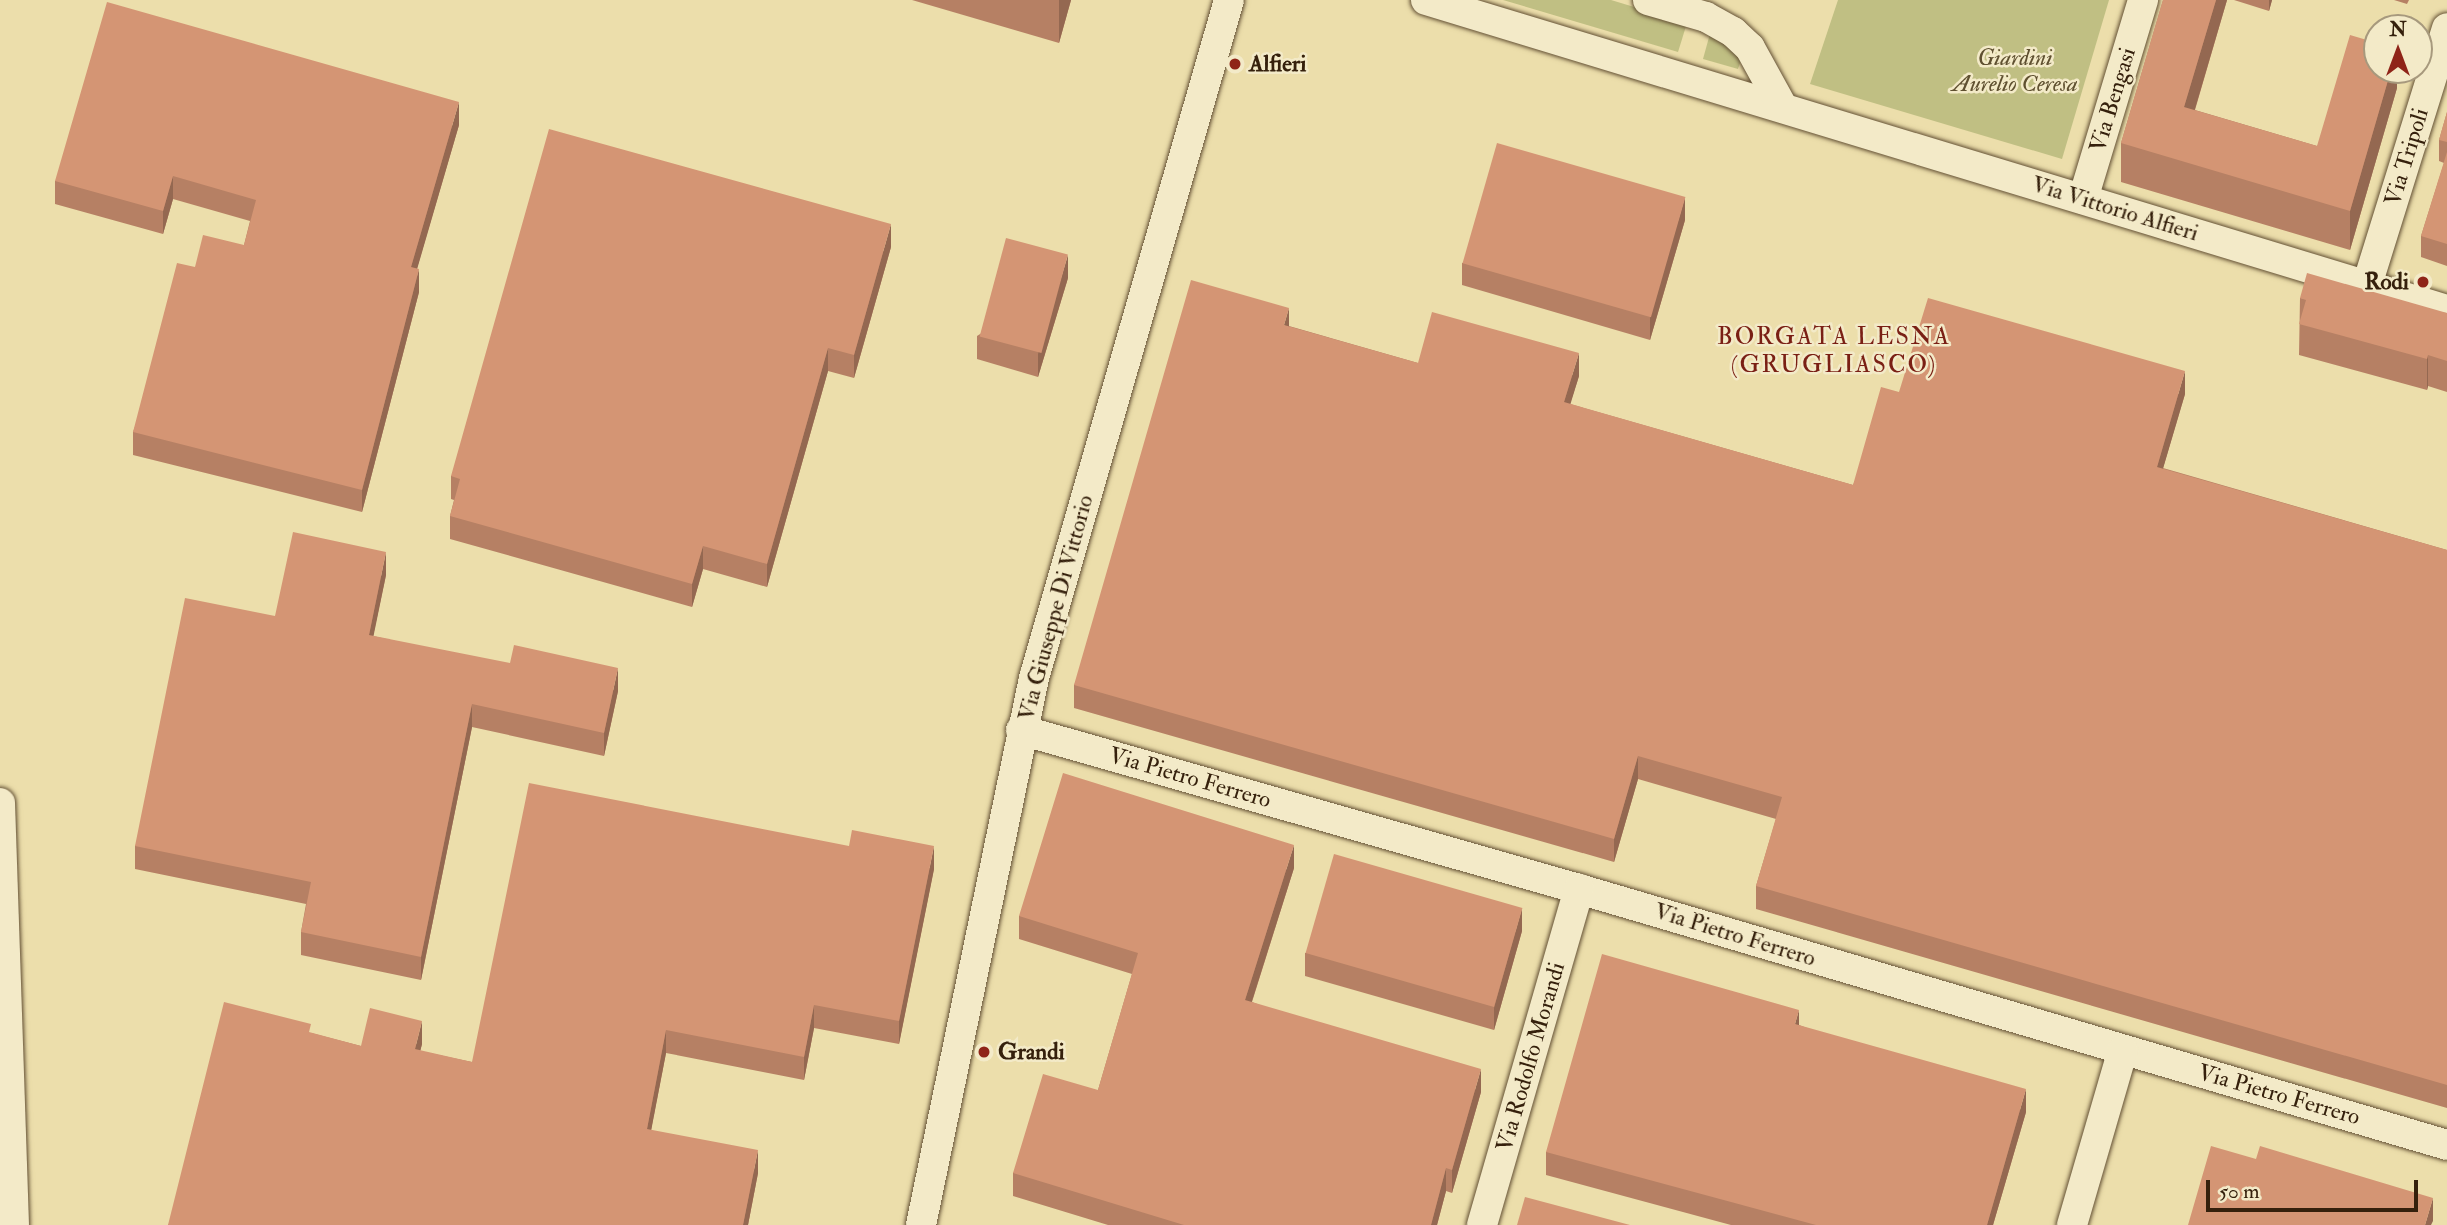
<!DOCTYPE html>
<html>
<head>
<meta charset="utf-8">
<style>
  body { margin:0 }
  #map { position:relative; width:2447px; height:1225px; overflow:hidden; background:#ecdeab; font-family:"IM FELL Double Pica",serif }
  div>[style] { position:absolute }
  .green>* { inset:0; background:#c0bf83 }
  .roads { filter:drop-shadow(0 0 2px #635034) drop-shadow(0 0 2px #635034) }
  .minor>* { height:30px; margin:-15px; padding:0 15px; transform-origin:15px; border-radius:15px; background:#f3eac8 }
  .wall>* { inset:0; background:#b68064 }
  .shaded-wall>* { inset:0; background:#946851 }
  .building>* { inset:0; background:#d49574; transform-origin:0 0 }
  .dots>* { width:19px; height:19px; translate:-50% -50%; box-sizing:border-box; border:4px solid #f3eac8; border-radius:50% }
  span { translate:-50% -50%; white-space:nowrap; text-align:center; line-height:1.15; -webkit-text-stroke:5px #f3eac8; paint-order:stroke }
  .park-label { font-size:23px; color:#5f5030; font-style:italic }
  .poi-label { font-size:23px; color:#35200c; font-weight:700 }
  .left { translate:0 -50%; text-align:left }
  .right { translate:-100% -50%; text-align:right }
  .street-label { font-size:23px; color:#35200c }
  .neighbourhood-label { font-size:24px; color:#7a1f14; letter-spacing:2px }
  .north { position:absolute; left:2363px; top:14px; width:70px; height:70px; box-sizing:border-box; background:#f3eac8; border:2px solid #a7997d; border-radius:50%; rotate:0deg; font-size:19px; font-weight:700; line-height:28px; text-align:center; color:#35200c }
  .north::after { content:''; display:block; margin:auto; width:24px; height:32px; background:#8f2418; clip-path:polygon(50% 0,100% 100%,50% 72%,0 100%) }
  .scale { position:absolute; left:2206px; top:1180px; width:212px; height:32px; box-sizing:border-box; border:4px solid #35200c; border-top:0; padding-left:9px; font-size:21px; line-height:24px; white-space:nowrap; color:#35200c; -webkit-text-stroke:5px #f3eac8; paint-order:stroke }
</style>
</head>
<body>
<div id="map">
  <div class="green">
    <i style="clip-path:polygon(1503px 0,1611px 0,1687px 23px,1678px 52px)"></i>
    <i style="clip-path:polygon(1838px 0,2109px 0,2062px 159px,1810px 84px)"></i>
    <i style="clip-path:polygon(1711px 30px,1742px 57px,1738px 69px,1703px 59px)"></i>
  </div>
  <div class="roads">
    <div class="minor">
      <i style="left:1426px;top:0;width:1067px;rotate:16.89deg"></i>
      <i style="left:1648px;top:0;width:60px;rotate:16.3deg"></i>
      <i style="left:1706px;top:17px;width:31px;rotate:29deg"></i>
      <i style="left:1733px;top:32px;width:23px;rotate:43deg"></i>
      <i style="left:1750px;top:48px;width:68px;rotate:61.2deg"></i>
      <i style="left:2083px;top:199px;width:208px;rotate:-73.2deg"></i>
      <i style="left:2367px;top:285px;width:269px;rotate:-72.7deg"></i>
      <i style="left:1021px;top:730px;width:580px;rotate:15.9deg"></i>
      <i style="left:1579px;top:889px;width:905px;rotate:16.43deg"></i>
      <i style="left:0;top:803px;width:422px;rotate:88.1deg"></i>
      <i style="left:921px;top:1225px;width:559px;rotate:-78.33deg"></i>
      <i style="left:1034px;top:678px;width:705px;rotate:-73.95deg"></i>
      <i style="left:1482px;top:1225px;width:350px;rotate:-73.9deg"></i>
      <i style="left:2072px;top:1225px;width:182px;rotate:-73.8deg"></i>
    </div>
  </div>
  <div class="wall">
    <i style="clip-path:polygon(912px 0,1071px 0,1059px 43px)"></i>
    <i style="clip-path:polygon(2163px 0,2227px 0,2195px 110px,2317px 146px,2397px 70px,2397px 88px,2350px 250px,2121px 182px,2121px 143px)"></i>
    <i style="clip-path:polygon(2234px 0,2272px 0,2269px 11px)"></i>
    <i style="clip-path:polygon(2394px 0,2409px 0,2407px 4px)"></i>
    <i style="clip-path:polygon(2447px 112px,2447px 266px,2421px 257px,2421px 236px,2444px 163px,2439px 161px,2439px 140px)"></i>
    <i style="clip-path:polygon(459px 125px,417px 268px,419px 292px,362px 512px,133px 455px,133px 432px,195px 267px,244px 245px,250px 221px,173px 199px,163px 234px,55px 204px,55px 181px)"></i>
    <i style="clip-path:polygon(1685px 220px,1650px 340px,1462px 285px,1462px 263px)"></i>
    <i style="clip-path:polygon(891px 247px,854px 378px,828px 371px,767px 587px,703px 569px,692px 607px,450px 539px,450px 516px,454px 500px,451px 499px,451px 476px)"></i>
    <i style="clip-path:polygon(1068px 278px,1038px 377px,977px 359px,977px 336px)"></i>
    <i style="clip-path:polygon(2300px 298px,2447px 313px,2447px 392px,2428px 386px,2427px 390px,2299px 355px)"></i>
    <i style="clip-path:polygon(1289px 326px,1418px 363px,1579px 376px,1570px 404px,1853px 485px,1899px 392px,2185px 394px,2163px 468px,2447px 550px,2447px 1108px,1756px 909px,1756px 886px,1776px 819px,1638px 779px,1614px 862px,1074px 708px,1074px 685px)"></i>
    <i style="clip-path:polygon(386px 575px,373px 636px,618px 691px,604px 756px,472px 727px,421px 980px,301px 955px,301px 932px,306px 904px,135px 869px,135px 846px,275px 616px)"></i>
    <i style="clip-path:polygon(849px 846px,934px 869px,899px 1044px,814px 1028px,804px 1080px,666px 1053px,651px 1130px,758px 1173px,748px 1225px,168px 1225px,311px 1033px,361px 1046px,422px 1044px,420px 1051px,472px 1062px)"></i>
    <i style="clip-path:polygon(1294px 868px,1252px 1002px,1481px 1092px,1452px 1193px,1446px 1191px,1437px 1225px,1108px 1225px,1013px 1196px,1013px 1173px,1098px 1090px,1132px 974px,1019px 939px,1019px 916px)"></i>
    <i style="clip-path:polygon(1522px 931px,1494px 1030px,1305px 976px,1305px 953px)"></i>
    <i style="clip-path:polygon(1799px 1025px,2026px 1112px,1993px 1225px,1731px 1225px,1546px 1175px,1546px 1152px)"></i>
  </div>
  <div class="shaded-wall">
    <i style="clip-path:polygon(1059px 0,1071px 0,1059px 43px)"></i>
    <i style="clip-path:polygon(2216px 0,2227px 0,2184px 146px,2184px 107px)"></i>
    <i style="clip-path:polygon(2269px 0,2272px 0,2269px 11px)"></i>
    <i style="clip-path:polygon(2391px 70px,2397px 70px,2397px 88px,2350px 250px,2350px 211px)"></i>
    <i style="clip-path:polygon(459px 102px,459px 125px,411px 290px,411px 267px)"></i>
    <i style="clip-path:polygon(173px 176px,173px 199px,163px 234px,163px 211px)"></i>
    <i style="clip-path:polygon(1685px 197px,1685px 220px,1650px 340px,1650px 317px)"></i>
    <i style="clip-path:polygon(891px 224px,891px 247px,854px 378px,854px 355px)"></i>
    <i style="clip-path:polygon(1068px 255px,1068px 278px,1038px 377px,1038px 354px)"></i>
    <i style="clip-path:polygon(419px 269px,419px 292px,362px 512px,362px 490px)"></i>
    <i style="clip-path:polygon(1289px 308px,1289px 331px,1284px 325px)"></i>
    <i style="clip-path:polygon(828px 348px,828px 371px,767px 587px,767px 564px)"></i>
    <i style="clip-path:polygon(1579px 353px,1579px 376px,1564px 425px,1564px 402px)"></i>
    <i style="clip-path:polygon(2428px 355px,2428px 386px,2427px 390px,2427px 359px)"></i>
    <i style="clip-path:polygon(2185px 371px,2185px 394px,2157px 489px,2157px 467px)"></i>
    <i style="clip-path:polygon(703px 546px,703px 569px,692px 607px,692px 584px)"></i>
    <i style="clip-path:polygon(386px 552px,386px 575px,369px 658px,369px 635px)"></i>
    <i style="clip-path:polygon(618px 668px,618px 691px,604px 756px,604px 733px)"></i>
    <i style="clip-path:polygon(472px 704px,472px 727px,421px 980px,421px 957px)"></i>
    <i style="clip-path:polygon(1638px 756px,1638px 779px,1614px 862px,1614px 839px)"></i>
    <i style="clip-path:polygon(1294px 845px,1294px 868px,1245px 1023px,1245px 1000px)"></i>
    <i style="clip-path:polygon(934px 846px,934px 869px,899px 1044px,899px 1021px)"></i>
    <i style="clip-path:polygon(1522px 908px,1522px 931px,1494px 1030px,1494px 1008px)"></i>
    <i style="clip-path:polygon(814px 1005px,814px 1028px,804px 1080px,804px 1057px)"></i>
    <i style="clip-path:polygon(1799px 1010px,1799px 1033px,1795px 1024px)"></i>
    <i style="clip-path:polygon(422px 1021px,422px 1044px,415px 1072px,415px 1049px)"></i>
    <i style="clip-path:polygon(666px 1030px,666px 1053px,647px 1152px,647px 1129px)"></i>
    <i style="clip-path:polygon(1481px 1069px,1481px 1092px,1452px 1193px,1452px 1170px)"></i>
    <i style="clip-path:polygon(2026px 1089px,2026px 1112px,1993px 1225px,1987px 1225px)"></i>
    <i style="clip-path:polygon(758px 1150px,758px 1173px,748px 1225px,743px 1225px)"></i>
    <i style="clip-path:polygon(1446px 1168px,1446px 1191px,1437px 1225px,1431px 1225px)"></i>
    <i style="clip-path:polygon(2433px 1198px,2433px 1221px,2431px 1225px,2425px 1225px)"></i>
  </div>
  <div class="building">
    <i style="clip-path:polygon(2163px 0,2216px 0,2184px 107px,2317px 146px,2350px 35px,2377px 43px,2377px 70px,2391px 70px,2350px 211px,2121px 143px)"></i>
    <i style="clip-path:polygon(107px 2px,459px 102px,411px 267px,419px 269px,362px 490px,133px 432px,177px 263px,195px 267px,203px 235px,244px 245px,256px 200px,173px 176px,163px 211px,55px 181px)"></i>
    <i style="clip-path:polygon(2447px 112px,2447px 142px,2439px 140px)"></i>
    <i style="clip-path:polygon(549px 129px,891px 224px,854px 355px,828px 348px,767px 564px,703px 546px,692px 584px,450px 516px,460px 479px,451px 476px)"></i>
    <i style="left:1497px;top:143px;width:196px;height:125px;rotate:16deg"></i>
    <i style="clip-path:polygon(2447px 152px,2447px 244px,2421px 236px)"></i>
    <i style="left:1006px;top:238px;width:64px;height:102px;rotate:15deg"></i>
    <i style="clip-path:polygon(2307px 273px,2447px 313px,2447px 361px,2428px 355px,2427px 359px,2299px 324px,2306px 300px,2300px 298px)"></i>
    <i style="clip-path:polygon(1191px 280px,1289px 308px,1284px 325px,1418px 363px,1432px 312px,1579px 353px,1564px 402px,1853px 485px,1881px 387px,1899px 392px,1928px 298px,2185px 371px,2157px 467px,2447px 550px,2447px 1085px,1756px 886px,1782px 797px,1638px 756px,1614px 839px,1074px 685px)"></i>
    <i style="clip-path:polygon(293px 532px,386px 552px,369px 635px,510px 663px,514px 645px,618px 668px,604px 733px,472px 704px,421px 957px,301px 932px,311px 882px,135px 846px,185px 598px,275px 616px)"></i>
    <i style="clip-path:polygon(1063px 773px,1294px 845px,1245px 1000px,1481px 1069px,1452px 1170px,1446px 1168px,1431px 1225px,1184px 1225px,1013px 1173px,1043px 1074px,1098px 1090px,1138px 953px,1019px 916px)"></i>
    <i style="clip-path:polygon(529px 783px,849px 846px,852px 830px,934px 846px,899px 1021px,814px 1005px,804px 1057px,666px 1030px,647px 1129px,758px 1150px,743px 1225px,168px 1225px,224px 1002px,311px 1024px,309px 1032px,361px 1046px,370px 1008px,422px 1021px,415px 1049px,472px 1062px)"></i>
    <i style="left:1334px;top:854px;width:196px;height:103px;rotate:16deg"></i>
    <i style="clip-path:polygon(1602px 954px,1799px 1010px,1795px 1024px,2026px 1089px,1987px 1225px,1816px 1225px,1546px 1152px)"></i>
    <i style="clip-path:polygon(2211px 1146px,2256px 1159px,2260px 1146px,2433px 1198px,2425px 1225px,2188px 1225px)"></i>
    <i style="clip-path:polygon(1525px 1197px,1630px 1225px,1517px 1225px)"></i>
  </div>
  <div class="dots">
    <i style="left:1235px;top:64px;background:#8f2418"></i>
    <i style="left:2423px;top:282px;background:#8f2418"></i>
    <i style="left:984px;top:1052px;background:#8f2418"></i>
  </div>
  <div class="park-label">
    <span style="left:2015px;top:71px">Giardini<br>Aurelio Ceresa</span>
  </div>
  <div class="poi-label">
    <span class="left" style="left:1249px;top:64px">Alfieri</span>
    <span class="right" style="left:2409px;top:282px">Rodi</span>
    <span class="left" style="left:998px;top:1052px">Grandi</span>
  </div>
  <div class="street-label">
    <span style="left:2113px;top:100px;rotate:-73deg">Via Bengasi</span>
    <span style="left:2407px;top:157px;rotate:-73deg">Via Tripoli</span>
    <span style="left:2115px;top:209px;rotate:17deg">Via Vittorio Alfieri</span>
    <span style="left:1056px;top:608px;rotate:-75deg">Via Giuseppe Di Vittorio</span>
    <span style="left:1190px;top:778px;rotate:16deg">Via Pietro Ferrero</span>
    <span style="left:1735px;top:935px;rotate:17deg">Via Pietro Ferrero</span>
    <span style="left:1531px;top:1057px;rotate:-74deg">Via Rodolfo Morandi</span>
    <span style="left:2279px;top:1095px;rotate:16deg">Via Pietro Ferrero</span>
  </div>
  <div class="neighbourhood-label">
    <span style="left:1834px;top:351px">BORGATA LESNA<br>(GRUGLIASCO)</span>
  </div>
  <div class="north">N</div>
  <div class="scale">50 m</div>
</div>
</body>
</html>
